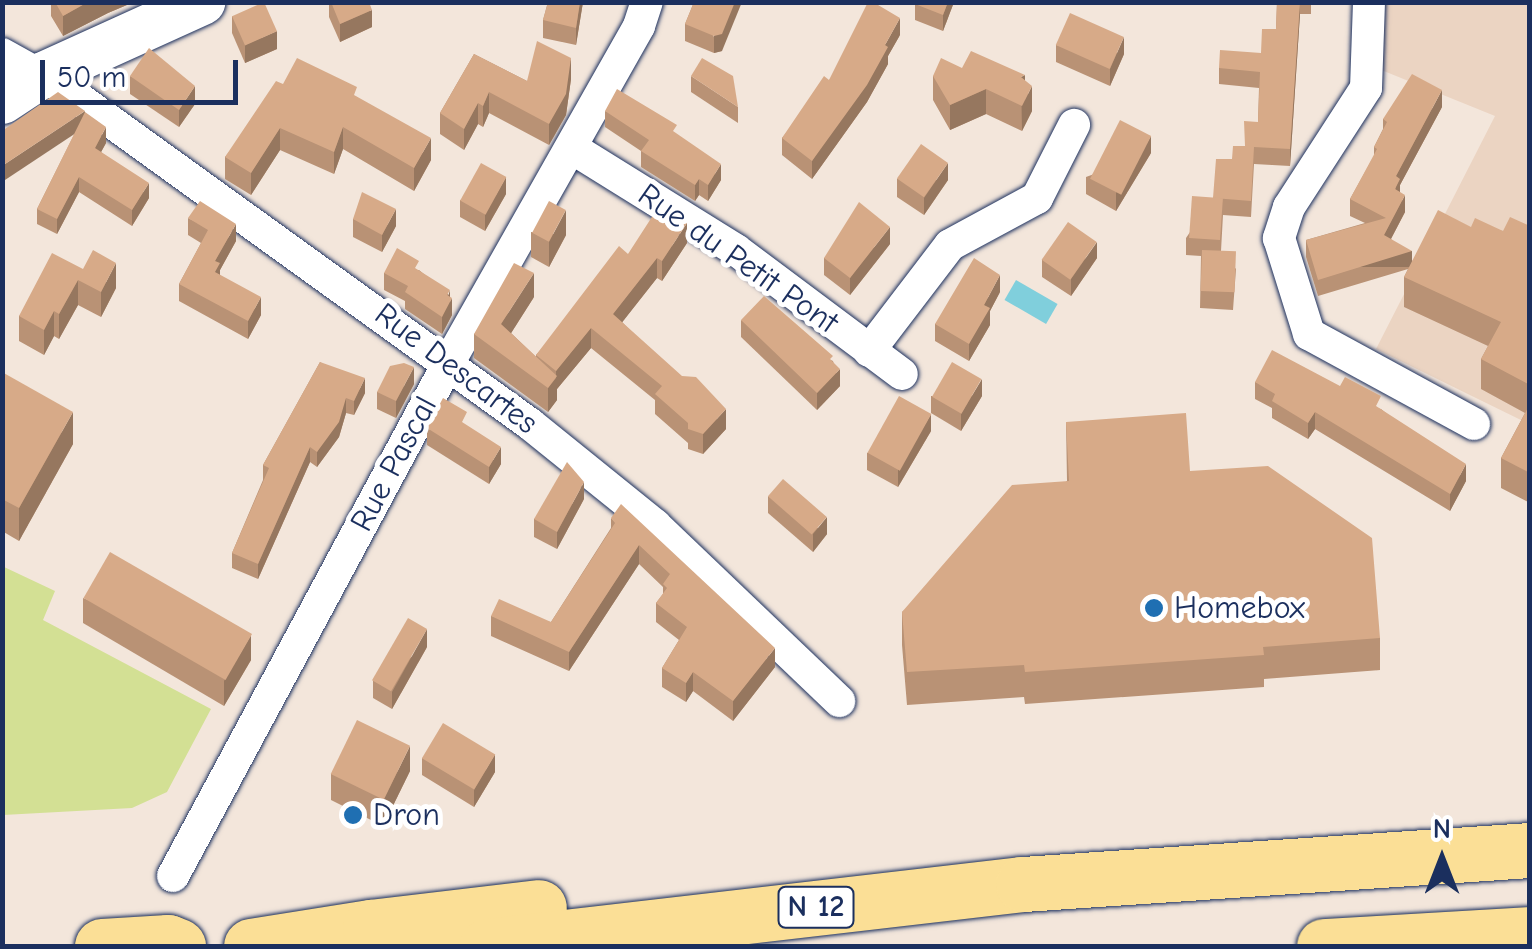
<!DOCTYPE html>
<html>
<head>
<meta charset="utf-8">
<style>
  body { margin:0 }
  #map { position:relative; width:1532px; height:949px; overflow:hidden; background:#f3e6db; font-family:"Comic Neue",sans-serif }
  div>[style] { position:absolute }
  .built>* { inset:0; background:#ebd4c2 }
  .green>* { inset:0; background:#d3e094 }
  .water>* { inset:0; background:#80cfdc; transform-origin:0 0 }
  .roads { filter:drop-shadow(0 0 2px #1b2f5e) drop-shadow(0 0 2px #1b2f5e) }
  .street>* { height:32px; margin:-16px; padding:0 16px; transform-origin:16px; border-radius:16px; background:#fff }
  .secondary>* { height:45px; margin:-22.5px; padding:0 22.5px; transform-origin:22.5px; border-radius:22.5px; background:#fff }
  .highway>* { height:55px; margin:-27.5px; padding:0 27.5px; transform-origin:27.5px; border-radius:27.5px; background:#fbdf96 }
  .wall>* { inset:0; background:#b99275 }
  .shaded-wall>* { inset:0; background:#96775f; transform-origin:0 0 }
  .building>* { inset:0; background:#d7aa88; transform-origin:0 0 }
  .dots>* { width:28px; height:28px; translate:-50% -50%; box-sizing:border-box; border:5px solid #fff; border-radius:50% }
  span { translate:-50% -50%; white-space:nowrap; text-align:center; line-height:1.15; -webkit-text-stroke:10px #fff; paint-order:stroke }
  .shield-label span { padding:2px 8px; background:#fff; border:2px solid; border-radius:8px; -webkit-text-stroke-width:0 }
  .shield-label { font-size:30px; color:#1b2f5e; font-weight:700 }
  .street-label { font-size:32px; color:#1b2f5e }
  .poi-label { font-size:32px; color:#1b2f5e }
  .left { translate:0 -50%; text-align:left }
  .frame { position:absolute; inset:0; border:5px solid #1b2f5e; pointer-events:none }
  .north { position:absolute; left:1392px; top:809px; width:100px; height:100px; -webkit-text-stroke:8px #fff; paint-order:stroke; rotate:0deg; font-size:28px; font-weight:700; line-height:40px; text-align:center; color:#1b2f5e }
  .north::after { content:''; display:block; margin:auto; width:35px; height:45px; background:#1b2f5e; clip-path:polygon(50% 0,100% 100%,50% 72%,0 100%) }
  .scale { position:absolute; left:40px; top:60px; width:198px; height:45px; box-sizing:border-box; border:5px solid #1b2f5e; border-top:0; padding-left:12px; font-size:30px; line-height:35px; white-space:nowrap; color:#1b2f5e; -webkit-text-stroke:8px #fff; paint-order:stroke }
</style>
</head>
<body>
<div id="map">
  <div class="built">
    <i style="clip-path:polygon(1363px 3px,1529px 3px,1529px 424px,1376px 349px,1495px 116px,1364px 63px)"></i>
  </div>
  <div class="green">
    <i style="clip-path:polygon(2px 566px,55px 591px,43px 620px,211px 709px,167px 792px,132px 808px,3px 815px)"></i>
  </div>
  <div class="water">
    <i style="left:1016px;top:280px;width:48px;height:23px;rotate:30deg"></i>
  </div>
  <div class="roads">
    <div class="street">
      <i style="left:1369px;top:2px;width:86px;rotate:92deg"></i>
      <i style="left:1366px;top:88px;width:142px;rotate:122.9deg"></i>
      <i style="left:1289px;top:207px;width:33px;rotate:108deg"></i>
      <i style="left:1279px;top:238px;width:101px;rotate:72.6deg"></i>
      <i style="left:1309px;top:334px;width:188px;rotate:28.6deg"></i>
      <i style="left:2px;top:54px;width:74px;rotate:29deg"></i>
      <i style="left:67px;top:90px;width:571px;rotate:35.81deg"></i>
      <i style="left:530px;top:424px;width:161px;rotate:38.9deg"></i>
      <i style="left:655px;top:525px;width:255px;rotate:43.7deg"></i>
      <i style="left:572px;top:148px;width:193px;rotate:31.9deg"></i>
      <i style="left:736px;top:250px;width:207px;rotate:36.8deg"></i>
      <i style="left:869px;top:351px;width:133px;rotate:-52.6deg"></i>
      <i style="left:950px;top:245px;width:99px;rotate:-28.4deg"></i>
      <i style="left:1037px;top:198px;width:82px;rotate:-63.1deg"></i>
      <i style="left:173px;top:876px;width:583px;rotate:-61.77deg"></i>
      <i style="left:449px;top:362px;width:386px;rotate:-60.5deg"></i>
      <i style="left:639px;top:26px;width:25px;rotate:-72deg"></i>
    </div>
    <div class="secondary">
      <i style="left:2px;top:101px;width:49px;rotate:-33.4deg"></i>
      <i style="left:43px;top:74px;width:175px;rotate:-24.4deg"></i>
    </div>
    <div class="highway">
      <i style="left:102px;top:946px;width:66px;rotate:-3.5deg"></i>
      <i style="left:168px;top:942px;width:11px;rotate:22deg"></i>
      <i style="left:251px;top:946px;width:121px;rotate:-9.1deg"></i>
      <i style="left:370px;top:927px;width:170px;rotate:-6.7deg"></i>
      <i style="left:487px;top:946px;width:540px;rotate:-6.6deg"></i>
      <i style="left:1023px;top:884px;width:508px;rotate:-3.84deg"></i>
      <i style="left:1324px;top:946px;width:206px;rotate:-3.3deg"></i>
    </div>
  </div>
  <div class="wall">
    <i style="clip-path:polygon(51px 2px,134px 2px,108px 13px,63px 36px,51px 16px)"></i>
    <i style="clip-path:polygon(329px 2px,369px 2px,372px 27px,340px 42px,329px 17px)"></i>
    <i style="clip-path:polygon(548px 2px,583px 2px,576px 45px,543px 38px,543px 20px)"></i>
    <i style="clip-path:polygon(694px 2px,722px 51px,714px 53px,685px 41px,685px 24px)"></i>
    <i style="clip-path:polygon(915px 2px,954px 2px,943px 31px,915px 20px)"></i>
    <i style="clip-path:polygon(1277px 2px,1311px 2px,1311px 14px,1300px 14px,1290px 166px,1254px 164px,1251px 217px,1223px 215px,1221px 251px,1236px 269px,1233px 310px,1200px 308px,1201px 256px,1186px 255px,1186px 238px,1213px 198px,1232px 159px,1245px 146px,1258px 122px,1259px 88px,1219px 84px,1219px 68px,1261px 53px,1276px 29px)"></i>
    <i style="clip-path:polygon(232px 16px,277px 49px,245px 63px,232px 33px)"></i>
    <i style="clip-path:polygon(900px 35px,888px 56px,888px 64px,867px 102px,812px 179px,782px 155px,782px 138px,829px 80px)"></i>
    <i style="clip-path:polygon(1056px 45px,1124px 54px,1110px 86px,1056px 62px)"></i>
    <i style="clip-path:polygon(474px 54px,527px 81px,571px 79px,566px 115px,549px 145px,489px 113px,483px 127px,478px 124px,464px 150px,440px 134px,440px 113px)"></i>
    <i style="clip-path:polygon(962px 68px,1025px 81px,1032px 111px,1022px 131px,986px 114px,950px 130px,933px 100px,933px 76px)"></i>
    <i style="clip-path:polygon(130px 76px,195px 104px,179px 127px,130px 94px)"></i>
    <i style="clip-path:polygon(691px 76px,738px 107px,738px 123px,691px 92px)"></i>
    <i style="clip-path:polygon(283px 84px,357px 97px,431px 160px,414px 191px,343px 149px,334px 174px,280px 150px,251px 195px,225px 179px,225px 157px)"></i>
    <i style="clip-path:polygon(1442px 107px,1400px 185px,1400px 192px,1405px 212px,1391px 239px,1412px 261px,1471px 227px,1503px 231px,1530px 226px,1530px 503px,1501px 488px,1501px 458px,1525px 413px,1481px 389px,1481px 359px,1488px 346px,1404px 307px,1404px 277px,1408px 269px,1318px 296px,1306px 257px,1306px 240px,1365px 223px,1350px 216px,1350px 199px,1374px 156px,1374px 147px,1383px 129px,1383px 119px)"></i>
    <i style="clip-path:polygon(605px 111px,677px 135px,721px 180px,708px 201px,699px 195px,695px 201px,641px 167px,641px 151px,605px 127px)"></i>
    <i style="clip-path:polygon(85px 113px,106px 143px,101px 152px,149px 198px,132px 226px,79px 192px,57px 234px,37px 224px,37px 209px)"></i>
    <i style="clip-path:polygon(1151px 153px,1116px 211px,1086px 194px,1086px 177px)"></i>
    <i style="clip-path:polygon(897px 179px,948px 180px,924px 215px,897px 197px)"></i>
    <i style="clip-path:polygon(506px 194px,485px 231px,460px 217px,460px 200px)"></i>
    <i style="clip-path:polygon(188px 218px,236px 241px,220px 270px,220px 275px,261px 315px,248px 339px,179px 301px,179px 284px,201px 243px,188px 235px)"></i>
    <i style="clip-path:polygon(353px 219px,396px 226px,382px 252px,353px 237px)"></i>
    <i style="clip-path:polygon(531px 232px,566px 235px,549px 267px,531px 257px)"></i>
    <i style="clip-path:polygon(687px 243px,662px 281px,657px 278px,622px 322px,726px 429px,703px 454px,688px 449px,688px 443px,655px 414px,655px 400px,591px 348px,557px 389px,557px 400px,548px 412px,474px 358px,474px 334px,534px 297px,511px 333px,536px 357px,536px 355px,628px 254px)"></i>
    <i style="clip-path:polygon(890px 244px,850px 295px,824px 275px,824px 258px)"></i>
    <i style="clip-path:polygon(1097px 258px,1071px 296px,1042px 277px,1042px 260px)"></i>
    <i style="clip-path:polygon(83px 269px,116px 288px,101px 317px,78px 305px,59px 339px,54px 336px,44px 355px,19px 341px,19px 316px)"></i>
    <i style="clip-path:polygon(419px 270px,450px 296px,452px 315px,442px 334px,405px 309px,405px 301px,384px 290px,384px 273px)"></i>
    <i style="clip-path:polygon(1000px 292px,990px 311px,990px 325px,969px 361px,935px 341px,935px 324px)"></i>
    <i style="clip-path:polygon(741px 320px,833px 361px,840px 386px,817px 410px,741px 337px)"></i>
    <i style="clip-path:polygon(320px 362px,365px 393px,354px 415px,346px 413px,339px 437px,317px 467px,310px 462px,258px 579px,232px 568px,232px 553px,263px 480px,263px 465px)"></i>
    <i style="clip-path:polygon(2px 372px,73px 444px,19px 541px,2px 531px)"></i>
    <i style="clip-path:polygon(1255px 382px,1381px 409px,1466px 481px,1450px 511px,1315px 429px,1308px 439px,1272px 418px,1272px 408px,1255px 399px)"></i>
    <i style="clip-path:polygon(414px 384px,396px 418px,377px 409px,377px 392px)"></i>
    <i style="clip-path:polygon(931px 396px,982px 396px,961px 431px,931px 413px)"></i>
    <i style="clip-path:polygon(1066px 422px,1190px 471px,1380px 638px,1380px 670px,1264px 679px,1264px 687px,1025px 704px,1024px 697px,907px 705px,902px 645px,902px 612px,1067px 481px)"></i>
    <i style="clip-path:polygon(427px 428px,501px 464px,489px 484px,427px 445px)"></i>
    <i style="clip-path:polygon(931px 431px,898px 487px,867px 470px,867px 453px)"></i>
    <i style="clip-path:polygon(768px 496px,827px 534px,813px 552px,768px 513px)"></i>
    <i style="clip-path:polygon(584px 499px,557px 549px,534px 537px,534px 519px)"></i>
    <i style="clip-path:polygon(611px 518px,775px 667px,733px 721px,693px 691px,686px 702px,662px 687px,662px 668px,679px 640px,656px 622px,656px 603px,663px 594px,663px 587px,639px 564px,569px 671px,491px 636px,491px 616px,551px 622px,611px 528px)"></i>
    <i style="clip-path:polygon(83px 598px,251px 660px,224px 706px,83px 623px)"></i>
    <i style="clip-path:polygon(427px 647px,392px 709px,373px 698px,373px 681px)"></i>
    <i style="clip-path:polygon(422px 758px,495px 772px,474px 807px,422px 775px)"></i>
    <i style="clip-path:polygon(410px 771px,383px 826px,331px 800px,331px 774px)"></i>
  </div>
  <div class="shaded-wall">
    <i style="clip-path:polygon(88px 2px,134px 2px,108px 13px,63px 36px,63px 16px)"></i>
    <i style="clip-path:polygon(580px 2px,583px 2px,576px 45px,576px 28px)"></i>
    <i style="clip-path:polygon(735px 2px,742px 2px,722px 51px,714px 53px,714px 36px)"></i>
    <i style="clip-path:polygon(948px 2px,954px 2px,943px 31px,943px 15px)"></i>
    <i style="clip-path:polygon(1300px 2px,1300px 14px,1290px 166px,1290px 149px)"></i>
    <i style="clip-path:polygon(372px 10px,372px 27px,340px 42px,340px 24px)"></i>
    <i style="clip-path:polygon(900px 18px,900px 35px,888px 56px,888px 64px,867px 102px,812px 179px,812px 161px,885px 45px)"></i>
    <i style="clip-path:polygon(277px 31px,277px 49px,245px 63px,245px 45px)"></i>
    <i style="clip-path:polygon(1124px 37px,1124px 54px,1110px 86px,1110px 69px)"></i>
    <i style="clip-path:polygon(571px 58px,571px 79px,566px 115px,549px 145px,549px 124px)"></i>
    <i style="clip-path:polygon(1025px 75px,1025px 100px,1032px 86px,1032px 111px,1022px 131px,1021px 77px)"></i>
    <i style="clip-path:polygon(195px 86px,195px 104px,179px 127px,179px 110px)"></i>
    <i style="clip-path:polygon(986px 89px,986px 114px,950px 130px,950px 105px)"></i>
    <i style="clip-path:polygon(1442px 90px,1442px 107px,1400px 185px,1400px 196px,1395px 206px,1396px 176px)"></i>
    <i style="clip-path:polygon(489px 92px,489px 113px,483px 127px,483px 106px)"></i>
    <i style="clip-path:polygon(478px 103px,478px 124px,464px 150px,464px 129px)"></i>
    <i style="clip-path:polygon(85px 111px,85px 127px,2px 182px,2px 166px)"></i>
    <i style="clip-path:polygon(106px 127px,106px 143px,95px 163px,95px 148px)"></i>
    <i style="clip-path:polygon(343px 127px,343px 149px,334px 174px,334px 152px)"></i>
    <i style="clip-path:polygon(280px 128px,280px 150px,251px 195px,251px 173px)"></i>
    <i style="clip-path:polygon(1151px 136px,1151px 153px,1116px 211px,1116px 193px)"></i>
    <i style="clip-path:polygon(431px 138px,431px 160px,414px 191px,414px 168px)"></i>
    <i style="clip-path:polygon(948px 163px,948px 180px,924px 215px,924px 198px)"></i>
    <i style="clip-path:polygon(721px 164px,721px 180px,708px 201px,708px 185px)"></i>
    <i style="clip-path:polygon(79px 177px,79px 192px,57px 234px,57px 219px)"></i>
    <i style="clip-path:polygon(506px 177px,506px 194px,485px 231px,485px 214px)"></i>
    <i style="clip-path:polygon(699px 179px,699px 195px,695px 201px,695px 185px)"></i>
    <i style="clip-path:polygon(149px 183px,149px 198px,132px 226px,132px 210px)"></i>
    <i style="clip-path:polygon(1405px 195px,1405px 212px,1384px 252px,1384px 235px)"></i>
    <i style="clip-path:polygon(396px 209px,396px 226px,382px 252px,382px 235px)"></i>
    <i style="clip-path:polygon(566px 210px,566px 235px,549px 267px,549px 242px)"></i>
    <i style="clip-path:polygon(687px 223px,687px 243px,662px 281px,662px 261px)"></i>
    <i style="clip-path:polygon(236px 224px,236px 241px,220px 270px,220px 281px,215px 289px,215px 261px)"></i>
    <i style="clip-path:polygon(890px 227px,890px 244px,850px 295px,850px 278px)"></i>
    <i style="clip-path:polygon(1097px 242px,1097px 258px,1071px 296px,1071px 279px)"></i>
    <i style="left:1412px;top:251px;width:16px;height:98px;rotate:90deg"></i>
    <i style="clip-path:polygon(657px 258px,657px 278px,613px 334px,613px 314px)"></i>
    <i style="clip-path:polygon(116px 263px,116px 288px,101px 317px,101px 292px)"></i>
    <i style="clip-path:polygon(534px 273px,534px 297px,501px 349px,501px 324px)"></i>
    <i style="clip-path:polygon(1000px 275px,1000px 292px,990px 311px,990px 325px,969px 361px,969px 344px,984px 305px)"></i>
    <i style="clip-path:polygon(78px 280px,78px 305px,59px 339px,59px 314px)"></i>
    <i style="clip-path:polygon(450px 290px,450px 302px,452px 298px,452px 315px,442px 334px,442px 317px)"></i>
    <i style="clip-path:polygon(261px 297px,261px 315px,248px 339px,248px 321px)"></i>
    <i style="clip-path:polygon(54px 311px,54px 336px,44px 355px,44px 330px)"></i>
    <i style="clip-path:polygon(591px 328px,591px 348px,557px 389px,557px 400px,548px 412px,548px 388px,556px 378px,556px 371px)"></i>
    <i style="clip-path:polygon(414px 367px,414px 384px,396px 418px,396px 401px)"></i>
    <i style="clip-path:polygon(840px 369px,840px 386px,817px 410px,817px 393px)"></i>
    <i style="clip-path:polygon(365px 378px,365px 393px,354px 415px,354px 401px)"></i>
    <i style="clip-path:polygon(982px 379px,982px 396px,961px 431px,961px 414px)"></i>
    <i style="clip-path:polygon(346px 398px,346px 413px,339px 437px,317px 467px,317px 452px)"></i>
    <i style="clip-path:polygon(726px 409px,726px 429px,703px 454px,703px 434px)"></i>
    <i style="clip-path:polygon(73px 412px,73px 444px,19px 541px,19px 508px)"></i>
    <i style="clip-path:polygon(1315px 412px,1315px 429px,1308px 439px,1308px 423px)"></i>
    <i style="clip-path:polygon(931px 414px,931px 431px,898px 487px,898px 470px)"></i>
    <i style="clip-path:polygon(310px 447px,310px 462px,258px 579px,258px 564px)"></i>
    <i style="clip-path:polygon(501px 447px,501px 464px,489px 484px,489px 467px)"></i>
    <i style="clip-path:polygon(1466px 464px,1466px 481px,1450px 511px,1450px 494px)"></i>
    <i style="clip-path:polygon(584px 482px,584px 499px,557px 549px,557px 532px)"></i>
    <i style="clip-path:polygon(827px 517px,827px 534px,813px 552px,813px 534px)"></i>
    <i style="clip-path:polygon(639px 545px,639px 564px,569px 671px,569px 652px)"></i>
    <i style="clip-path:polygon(427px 629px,427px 647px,392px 709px,392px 692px)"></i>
    <i style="clip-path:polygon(251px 635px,251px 660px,224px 706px,224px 681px)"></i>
    <i style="clip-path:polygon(775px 648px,775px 667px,733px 721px,733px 701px)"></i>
    <i style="clip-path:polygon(693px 672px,693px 691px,686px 702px,686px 683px)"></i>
    <i style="clip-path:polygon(410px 746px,410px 771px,383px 826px,383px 801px)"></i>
    <i style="clip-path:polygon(495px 754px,495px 772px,474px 807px,474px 790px)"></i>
  </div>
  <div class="building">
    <i style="clip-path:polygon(55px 2px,88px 2px,63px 16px)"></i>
    <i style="left:264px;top:2px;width:32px;height:35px;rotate:66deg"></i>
    <i style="clip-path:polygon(331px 2px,369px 2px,372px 10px,340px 24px)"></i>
    <i style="clip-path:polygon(548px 2px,580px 2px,576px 28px,543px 20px)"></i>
    <i style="clip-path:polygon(694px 2px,735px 2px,722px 34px,714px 36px,685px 24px)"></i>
    <i style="clip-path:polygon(868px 2px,873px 2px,900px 18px,885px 45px,888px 47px,867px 85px,812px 161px,782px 138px,824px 76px,829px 80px)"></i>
    <i style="clip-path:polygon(915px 2px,948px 2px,943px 15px,915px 4px)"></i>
    <i style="clip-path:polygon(1277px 2px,1300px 2px,1290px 149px,1254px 147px,1251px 201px,1213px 198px,1216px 159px,1232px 159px,1233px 146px,1245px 146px,1244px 121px,1258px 122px,1260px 72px,1219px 68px,1220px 50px,1261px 53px,1262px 29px,1276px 29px)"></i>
    <i style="left:1070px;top:13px;width:59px;height:35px;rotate:24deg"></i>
    <i style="clip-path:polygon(537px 41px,571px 58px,566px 94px,549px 124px,489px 92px,483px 106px,478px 103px,464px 129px,440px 113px,474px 54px,527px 81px)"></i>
    <i style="clip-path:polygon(149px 48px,195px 86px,179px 110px,130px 76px)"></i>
    <i style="clip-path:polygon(971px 51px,1025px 75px,1021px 77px,1032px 86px,1022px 106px,986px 89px,950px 105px,933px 76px,941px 58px,962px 68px)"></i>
    <i style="clip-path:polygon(297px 58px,357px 87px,354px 95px,431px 138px,414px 168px,343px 127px,334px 152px,280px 128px,251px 173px,225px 157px,276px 81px,283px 84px)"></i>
    <i style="clip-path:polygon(702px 58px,733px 76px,738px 107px,691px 76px)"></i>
    <i style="clip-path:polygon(1412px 74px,1442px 90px,1396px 176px,1400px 179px,1395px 189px,1405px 195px,1384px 235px,1412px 251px,1318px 280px,1306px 240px,1386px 218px,1350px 199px,1377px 149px,1374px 147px,1387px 122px,1383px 119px)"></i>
    <i style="clip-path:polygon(617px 89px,677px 125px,673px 131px,721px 164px,708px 185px,699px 179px,695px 185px,641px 151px,649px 140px,605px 111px)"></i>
    <i style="clip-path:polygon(58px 92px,85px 111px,2px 166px,2px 131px)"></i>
    <i style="clip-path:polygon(85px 112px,106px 127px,95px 148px,149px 183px,132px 210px,79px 177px,57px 219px,37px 209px)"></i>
    <i style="left:1120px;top:120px;width:35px;height:66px;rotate:27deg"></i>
    <i style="left:921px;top:144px;width:33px;height:42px;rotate:35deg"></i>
    <i style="left:481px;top:163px;width:29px;height:43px;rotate:29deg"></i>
    <i style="clip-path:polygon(362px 192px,396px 209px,382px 235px,353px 219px)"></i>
    <i style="left:1192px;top:196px;width:31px;height:42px;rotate:4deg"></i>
    <i style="clip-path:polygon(200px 201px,236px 224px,215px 261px,220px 263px,215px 272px,261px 297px,248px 321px,179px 284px,208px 230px,188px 218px)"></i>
    <i style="left:549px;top:201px;width:19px;height:36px;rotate:28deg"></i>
    <i style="clip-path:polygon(859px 202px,890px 227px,850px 278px,824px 258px)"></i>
    <i style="clip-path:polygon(659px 206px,687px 223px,662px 261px,657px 258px,613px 314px,682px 376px,696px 377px,726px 409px,703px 434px,688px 429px,688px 423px,655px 394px,662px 386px,591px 328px,556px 371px,536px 355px,619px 246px,628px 254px)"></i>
    <i style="clip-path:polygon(1438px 210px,1471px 227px,1475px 218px,1503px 231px,1510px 217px,1530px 226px,1530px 385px,1481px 359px,1501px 322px,1404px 277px)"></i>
    <i style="left:1068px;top:222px;width:35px;height:46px;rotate:35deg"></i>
    <i style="clip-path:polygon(397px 248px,419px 261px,415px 268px,450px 290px,447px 295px,452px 298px,442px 317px,405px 292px,408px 286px,384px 273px)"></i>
    <i style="clip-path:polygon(93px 250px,116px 263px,101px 292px,78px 280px,59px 314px,54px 311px,44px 330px,19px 316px,52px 253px,83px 269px)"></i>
    <i style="left:1202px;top:250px;width:34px;height:41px;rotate:2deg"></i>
    <i style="clip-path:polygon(974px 258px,1000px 275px,984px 305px,990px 308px,969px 344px,935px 324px)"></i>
    <i style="clip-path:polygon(514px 263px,534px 273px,501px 324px,557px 376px,548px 388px,474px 334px)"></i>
    <i style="clip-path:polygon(764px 296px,833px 356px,830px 359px,840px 369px,817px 393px,741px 320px)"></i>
    <i style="clip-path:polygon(1272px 350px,1340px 386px,1345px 377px,1381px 396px,1376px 406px,1466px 464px,1450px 494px,1315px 412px,1308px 423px,1272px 401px,1275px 394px,1255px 382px)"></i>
    <i style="clip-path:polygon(320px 362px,365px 378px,354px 401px,346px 398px,339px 422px,317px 452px,310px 447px,258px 564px,232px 553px,269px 468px,263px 465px)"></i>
    <i style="left:952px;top:362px;width:34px;height:40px;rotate:30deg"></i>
    <i style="clip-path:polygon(404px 363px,414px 367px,396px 401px,377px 392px,390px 366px)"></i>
    <i style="clip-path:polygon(2px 372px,73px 412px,19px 508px,2px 499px)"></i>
    <i style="left:899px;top:396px;width:37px;height:65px;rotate:29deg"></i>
    <i style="clip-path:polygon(443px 398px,467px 412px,462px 422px,501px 447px,489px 467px,427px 428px)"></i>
    <i style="clip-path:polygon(1530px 404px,1530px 473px,1501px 458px)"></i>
    <i style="clip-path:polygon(1186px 413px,1190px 471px,1268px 466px,1372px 538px,1380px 638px,1263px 647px,1264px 655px,1025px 672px,1024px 665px,907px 672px,902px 612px,1012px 485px,1069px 481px,1066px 422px)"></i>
    <i style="clip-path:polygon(567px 462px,584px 482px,557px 532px,534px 519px)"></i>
    <i style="left:783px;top:479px;width:58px;height:23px;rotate:41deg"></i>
    <i style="clip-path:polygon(621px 504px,775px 648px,733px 701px,693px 672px,686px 683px,662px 668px,687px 627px,656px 603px,667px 588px,663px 584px,670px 574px,639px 545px,569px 652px,491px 616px,499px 599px,551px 622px,615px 523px,611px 518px)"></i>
    <i style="left:110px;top:552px;width:164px;height:53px;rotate:30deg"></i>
    <i style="left:408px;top:618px;width:22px;height:72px;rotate:30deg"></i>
    <i style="left:357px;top:720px;width:59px;height:60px;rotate:26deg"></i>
    <i style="left:443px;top:723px;width:61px;height:41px;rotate:31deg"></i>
  </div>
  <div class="dots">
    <i style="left:1154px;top:608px;background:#1f6fb2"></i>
    <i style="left:353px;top:815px;background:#1f6fb2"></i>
  </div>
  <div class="shield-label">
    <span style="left:816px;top:907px">N 12</span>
  </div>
  <div class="street-label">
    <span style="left:738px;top:259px;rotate:35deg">Rue du Petit Pont</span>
    <span style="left:456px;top:369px;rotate:37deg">Rue Descartes</span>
    <span style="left:394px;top:464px;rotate:-62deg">Rue Pascal</span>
  </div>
  <div class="poi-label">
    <span class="left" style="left:1174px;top:608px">Homebox</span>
    <span class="left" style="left:373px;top:815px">Dron</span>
  </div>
  <div class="frame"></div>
  <div class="north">N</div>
  <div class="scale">50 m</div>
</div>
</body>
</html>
